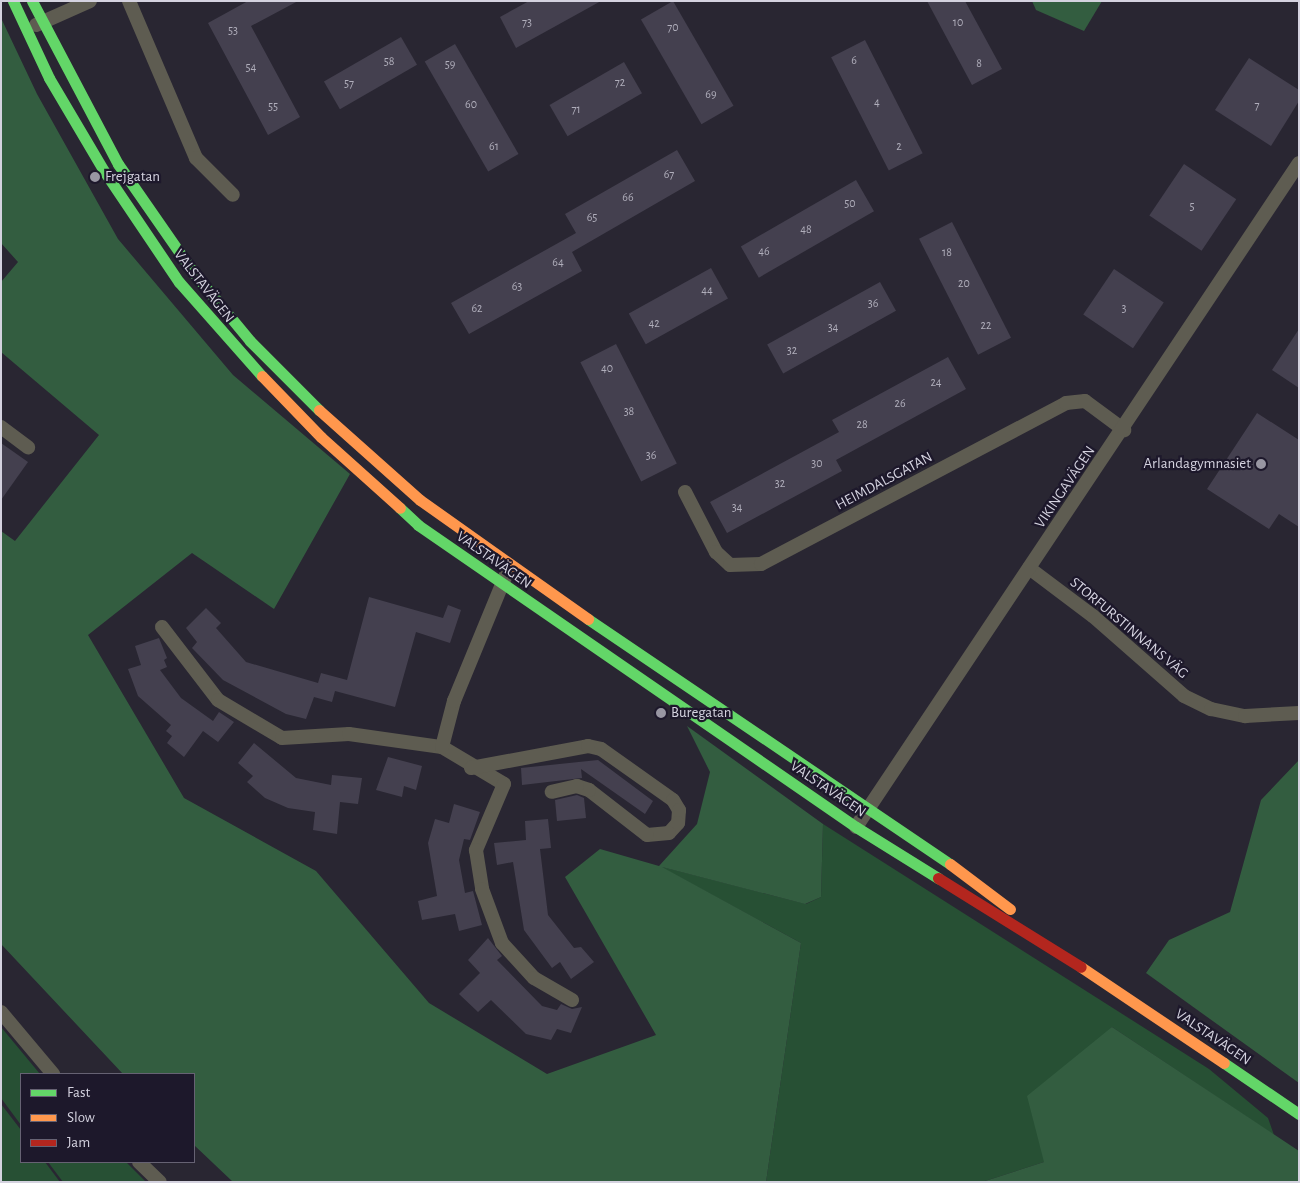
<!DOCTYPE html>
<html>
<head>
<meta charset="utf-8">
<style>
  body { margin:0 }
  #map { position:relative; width:1300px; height:1183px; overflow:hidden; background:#292632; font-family:"Alegreya Sans",sans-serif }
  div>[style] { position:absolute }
  .green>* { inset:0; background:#275034 }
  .forest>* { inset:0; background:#335d40 }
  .building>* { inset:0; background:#44404f; transform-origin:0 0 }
  .street>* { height:14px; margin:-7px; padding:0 7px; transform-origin:7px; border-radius:7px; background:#5e5c51 }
  .fast>* { height:11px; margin:-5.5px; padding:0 5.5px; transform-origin:5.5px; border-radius:5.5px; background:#63d668 }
  .slow>* { height:11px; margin:-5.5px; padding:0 5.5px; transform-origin:5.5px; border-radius:5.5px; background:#ff974d }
  .jam>* { height:11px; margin:-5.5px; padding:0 5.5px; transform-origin:5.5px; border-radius:5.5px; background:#b3261e }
  .dots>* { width:14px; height:14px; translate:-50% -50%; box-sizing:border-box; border:2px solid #1d182b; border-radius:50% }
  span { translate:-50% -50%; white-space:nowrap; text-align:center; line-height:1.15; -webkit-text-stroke:4.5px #1d182b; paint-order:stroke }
  .number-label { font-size:12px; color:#b0aebb }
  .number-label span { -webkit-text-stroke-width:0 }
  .poi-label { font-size:15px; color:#d4d2df }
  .left { translate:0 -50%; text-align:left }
  .right { translate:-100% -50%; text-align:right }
  .street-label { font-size:15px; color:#d4d2df }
  .frame { position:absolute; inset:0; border:2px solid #d4d2df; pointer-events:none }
  .legend { position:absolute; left:20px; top:1073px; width:175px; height:90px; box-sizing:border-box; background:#1d182b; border:1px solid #666273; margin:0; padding:6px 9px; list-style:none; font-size:15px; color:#d4d2df }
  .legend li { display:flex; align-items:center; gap:10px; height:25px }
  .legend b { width:25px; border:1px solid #666273 }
</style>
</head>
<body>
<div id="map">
  <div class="green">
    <i style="clip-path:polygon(823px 824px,1209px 1069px,1268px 1118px,1274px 1135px,1112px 1027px,1044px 1162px,982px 1182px,766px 1182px,801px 943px,659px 866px,806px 904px,821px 897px)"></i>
    <i style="clip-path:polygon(1px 1027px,40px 1074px,21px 1074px,21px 1125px,1px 1098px)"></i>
    <i style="clip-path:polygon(1px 1104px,21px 1130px,21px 1162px,45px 1162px,60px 1182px,1px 1182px)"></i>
    <i style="clip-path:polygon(48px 1162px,126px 1162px,146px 1182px,63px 1182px)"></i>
  </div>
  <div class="forest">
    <i style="clip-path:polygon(1032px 1px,1102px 1px,1084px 31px,1036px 10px)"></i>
    <i style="clip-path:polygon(1px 18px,37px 94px,118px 239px,233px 375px,350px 474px,274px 609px,192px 553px,88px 635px,184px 798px,316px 871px,429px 1003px,547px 1074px,656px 1035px,565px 877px,600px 849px,659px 866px,697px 824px,710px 772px,687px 726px,823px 824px,821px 897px,805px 904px,662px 867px,801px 943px,766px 1182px,233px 1182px,194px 1145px,194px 1074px,123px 1074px,1px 944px,1px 531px,15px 541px,99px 435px,1px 352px,1px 282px,18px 262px,1px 243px)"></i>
    <i style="clip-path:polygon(1299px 760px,1299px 1083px,1146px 973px,1169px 940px,1230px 912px,1261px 800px)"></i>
    <i style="clip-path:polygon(1112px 1027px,1299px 1151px,1299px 1182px,982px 1182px,1044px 1162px,1027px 1096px)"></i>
  </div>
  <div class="building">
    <i style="clip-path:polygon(248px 1px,298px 1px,251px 26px,300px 117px,268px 135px,208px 23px)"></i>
    <i style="clip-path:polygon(529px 1px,601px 1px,516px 48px,500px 17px)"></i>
    <i style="left:673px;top:1px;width:121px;height:37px;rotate:60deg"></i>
    <i style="clip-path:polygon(927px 1px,965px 1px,1002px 69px,972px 85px)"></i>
    <i style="left:401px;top:37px;width:32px;height:89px;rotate:60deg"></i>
    <i style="left:865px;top:40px;width:127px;height:38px;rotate:63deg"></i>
    <i style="left:455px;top:44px;width:127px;height:35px;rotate:60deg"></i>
    <i style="clip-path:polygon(1249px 58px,1299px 90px,1299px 101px,1271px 146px,1215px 110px)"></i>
    <i style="left:624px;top:62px;width:36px;height:86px;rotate:60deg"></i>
    <i style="clip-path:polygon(677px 150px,695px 181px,572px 252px,582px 271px,469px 334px,451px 303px,576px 233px,565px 214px)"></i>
    <i style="left:1184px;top:164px;width:63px;height:62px;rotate:34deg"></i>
    <i style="left:856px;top:180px;width:36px;height:133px;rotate:60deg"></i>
    <i style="left:952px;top:222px;width:130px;height:37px;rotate:63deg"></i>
    <i style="left:711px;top:268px;width:35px;height:94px;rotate:61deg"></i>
    <i style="left:1114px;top:269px;width:60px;height:55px;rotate:34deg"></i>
    <i style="left:880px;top:282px;width:33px;height:129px;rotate:61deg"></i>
    <i style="clip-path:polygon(1299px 329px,1299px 388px,1272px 370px)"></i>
    <i style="left:616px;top:344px;width:134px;height:40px;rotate:63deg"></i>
    <i style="clip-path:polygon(948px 357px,966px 389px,836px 460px,842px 471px,727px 533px,710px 502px,839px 432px,832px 420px)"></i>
    <i style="clip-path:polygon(1257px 413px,1299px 440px,1299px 527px,1279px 514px,1269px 529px,1207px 489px)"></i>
    <i style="clip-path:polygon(1px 443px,28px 462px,1px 500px)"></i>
    <i style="clip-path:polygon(369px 597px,443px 618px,448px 605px,461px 610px,450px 643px,416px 632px,395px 707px,335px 691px,332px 702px,314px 697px,306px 719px,286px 714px,223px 680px,192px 648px,197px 642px,186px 628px,206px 608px,221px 623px,216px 628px,246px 662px,318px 683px,321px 673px,347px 680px)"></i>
    <i style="clip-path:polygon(159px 638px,167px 658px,164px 660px,167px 667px,160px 670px,181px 698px,213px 721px,219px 712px,234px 722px,218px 742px,203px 731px,184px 757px,167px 743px,172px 736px,166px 731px,171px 725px,138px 696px,128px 669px,141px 665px,135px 646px)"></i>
    <i style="clip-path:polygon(254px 743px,296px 778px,331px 785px,332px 775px,362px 778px,358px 804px,340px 802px,337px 834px,313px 830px,315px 812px,288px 808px,265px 798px,247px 782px,253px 776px,238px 763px)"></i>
    <i style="clip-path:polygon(388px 757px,422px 766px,416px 790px,404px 786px,402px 797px,376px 790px)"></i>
    <i style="clip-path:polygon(598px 760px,653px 801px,645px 814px,581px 769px,582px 778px,522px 785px,521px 768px)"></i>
    <i style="clip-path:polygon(577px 795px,584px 798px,586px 818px,557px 821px,555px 800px)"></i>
    <i style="clip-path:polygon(454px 804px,480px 812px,470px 840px,464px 839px,459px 860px,465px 893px,473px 891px,482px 925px,459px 931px,455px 914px,422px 920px,418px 901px,437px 896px,428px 843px,435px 819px,449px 823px)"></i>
    <i style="clip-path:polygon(548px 819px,551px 848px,540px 849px,548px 915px,574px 948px,581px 947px,594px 962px,571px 979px,560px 962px,552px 968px,524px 930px,513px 862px,497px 865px,494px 843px,526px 840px,525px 821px)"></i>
    <i style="clip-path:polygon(488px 938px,502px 956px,497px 960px,542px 1006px,557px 1010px,561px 1004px,572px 1009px,582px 1007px,571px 1033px,557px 1029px,551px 1040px,526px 1034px,491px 1000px,478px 1012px,459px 994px,480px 973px,468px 960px)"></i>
  </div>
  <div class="street">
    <i style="left:129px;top:1px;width:171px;rotate:66.9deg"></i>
    <i style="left:196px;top:158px;width:52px;rotate:45deg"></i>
    <i style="left:36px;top:25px;width:59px;rotate:-24deg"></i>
    <i style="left:1px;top:427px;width:34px;rotate:37deg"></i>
    <i style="left:685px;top:492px;width:68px;rotate:62.7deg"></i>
    <i style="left:716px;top:552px;width:19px;rotate:43deg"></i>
    <i style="left:730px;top:565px;width:31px;rotate:-2deg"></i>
    <i style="left:761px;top:564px;width:345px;rotate:-27.8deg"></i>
    <i style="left:1066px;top:403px;width:19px;rotate:-6deg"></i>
    <i style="left:1085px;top:401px;width:49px;rotate:36.6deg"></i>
    <i style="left:1029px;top:568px;width:80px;rotate:36.9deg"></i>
    <i style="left:1093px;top:616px;width:121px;rotate:41.3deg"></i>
    <i style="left:1184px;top:696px;width:30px;rotate:26deg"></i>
    <i style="left:1211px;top:709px;width:35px;rotate:12deg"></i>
    <i style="left:1245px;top:716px;width:54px;rotate:-3.2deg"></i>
    <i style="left:162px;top:627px;width:92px;rotate:52.5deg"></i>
    <i style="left:218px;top:700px;width:74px;rotate:30.7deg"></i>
    <i style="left:282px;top:738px;width:67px;rotate:-3.4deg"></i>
    <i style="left:349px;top:734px;width:94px;rotate:8deg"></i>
    <i style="left:442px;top:747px;width:72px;rotate:30.8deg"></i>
    <i style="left:504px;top:784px;width:72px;rotate:113deg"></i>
    <i style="left:476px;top:850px;width:39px;rotate:81deg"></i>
    <i style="left:482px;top:889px;width:58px;rotate:69.7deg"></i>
    <i style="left:502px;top:943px;width:47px;rotate:47.6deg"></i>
    <i style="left:534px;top:978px;width:44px;rotate:30.1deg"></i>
    <i style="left:442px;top:747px;width:48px;rotate:-75.4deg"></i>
    <i style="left:454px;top:701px;width:136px;rotate:-67.6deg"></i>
    <i style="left:471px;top:768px;width:119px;rotate:-10.6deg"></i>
    <i style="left:588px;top:746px;width:13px;rotate:13deg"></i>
    <i style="left:601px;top:749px;width:88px;rotate:35.3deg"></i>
    <i style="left:673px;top:800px;width:12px;rotate:59deg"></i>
    <i style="left:679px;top:810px;width:13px;rotate:94deg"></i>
    <i style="left:678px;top:823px;width:13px;rotate:132deg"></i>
    <i style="left:669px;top:833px;width:22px;rotate:175deg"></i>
    <i style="left:647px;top:835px;width:73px;rotate:-142.2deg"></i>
    <i style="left:589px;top:790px;width:13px;rotate:-162deg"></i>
    <i style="left:577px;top:786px;width:26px;rotate:167deg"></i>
    <i style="left:856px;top:827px;width:798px;rotate:-56.29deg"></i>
    <i style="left:1px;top:1012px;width:81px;rotate:50deg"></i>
    <i style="left:139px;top:1162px;width:29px;rotate:44deg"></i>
  </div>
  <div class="fast">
    <i style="left:13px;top:1px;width:85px;rotate:64.9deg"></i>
    <i style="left:49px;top:78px;width:108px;rotate:59.4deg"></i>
    <i style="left:104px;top:171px;width:134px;rotate:56deg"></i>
    <i style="left:179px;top:282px;width:125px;rotate:48.6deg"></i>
    <i style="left:32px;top:1px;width:184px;rotate:62.2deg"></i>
    <i style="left:118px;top:164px;width:131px;rotate:55.2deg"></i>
    <i style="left:193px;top:272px;width:89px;rotate:50.4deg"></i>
    <i style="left:250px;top:341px;width:98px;rotate:45deg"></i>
    <i style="left:400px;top:508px;width:25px;rotate:43deg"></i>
    <i style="left:418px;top:525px;width:532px;rotate:34.59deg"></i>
    <i style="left:856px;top:827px;width:97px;rotate:31.9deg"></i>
    <i style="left:588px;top:619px;width:437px;rotate:34.1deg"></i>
    <i style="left:1224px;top:1063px;width:91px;rotate:34.2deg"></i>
  </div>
  <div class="slow">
    <i style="left:262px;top:376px;width:85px;rotate:46deg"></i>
    <i style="left:321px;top:437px;width:106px;rotate:41.9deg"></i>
    <i style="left:319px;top:410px;width:135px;rotate:41.7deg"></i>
    <i style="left:420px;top:500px;width:206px;rotate:35.3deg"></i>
    <i style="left:950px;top:864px;width:75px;rotate:36.9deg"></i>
    <i style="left:1081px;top:967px;width:172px;rotate:33.9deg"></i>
  </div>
  <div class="jam">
    <i style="left:938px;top:878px;width:168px;rotate:31.9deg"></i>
  </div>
  <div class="dots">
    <i style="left:95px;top:177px;background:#9896a2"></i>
    <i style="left:1261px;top:464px;background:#9896a2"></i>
    <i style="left:661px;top:713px;background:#9896a2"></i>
  </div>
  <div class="number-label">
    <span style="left:527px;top:23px">73</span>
    <span style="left:958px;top:23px">10</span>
    <span style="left:673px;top:28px">70</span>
    <span style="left:233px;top:31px">53</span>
    <span style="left:854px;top:61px">6</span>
    <span style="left:389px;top:62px">58</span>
    <span style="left:979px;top:64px">8</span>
    <span style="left:450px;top:65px">59</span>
    <span style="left:251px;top:68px">54</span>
    <span style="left:620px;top:83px">72</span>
    <span style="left:349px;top:84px">57</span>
    <span style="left:711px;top:95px">69</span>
    <span style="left:877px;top:103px">4</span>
    <span style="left:471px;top:105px">60</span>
    <span style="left:1257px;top:106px">7</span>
    <span style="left:273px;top:107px">55</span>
    <span style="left:576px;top:110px">71</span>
    <span style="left:494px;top:147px">61</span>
    <span style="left:899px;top:147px">2</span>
    <span style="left:669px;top:175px">67</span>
    <span style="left:628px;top:198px">66</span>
    <span style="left:850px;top:204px">50</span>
    <span style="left:1192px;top:207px">5</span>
    <span style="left:592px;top:218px">65</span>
    <span style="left:806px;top:230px">48</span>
    <span style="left:764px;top:252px">46</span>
    <span style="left:947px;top:253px">18</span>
    <span style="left:558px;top:263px">64</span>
    <span style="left:964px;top:284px">20</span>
    <span style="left:517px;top:287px">63</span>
    <span style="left:707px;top:291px">44</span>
    <span style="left:873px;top:304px">36</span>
    <span style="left:477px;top:309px">62</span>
    <span style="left:1124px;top:309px">3</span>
    <span style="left:654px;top:324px">42</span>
    <span style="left:986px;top:326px">22</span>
    <span style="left:833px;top:328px">34</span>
    <span style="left:792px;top:351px">32</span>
    <span style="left:607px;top:369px">40</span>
    <span style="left:936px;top:383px">24</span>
    <span style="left:900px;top:404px">26</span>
    <span style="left:629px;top:412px">38</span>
    <span style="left:862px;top:425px">28</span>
    <span style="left:651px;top:456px">36</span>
    <span style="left:817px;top:464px">30</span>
    <span style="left:780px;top:484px">32</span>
    <span style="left:737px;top:508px">34</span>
  </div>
  <div class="poi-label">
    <span class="left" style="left:105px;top:177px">Frejgatan</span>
    <span class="right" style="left:1251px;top:464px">Arlandagymnasiet</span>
    <span class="left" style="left:671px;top:713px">Buregatan</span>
  </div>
  <div class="street-label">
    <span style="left:204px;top:286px;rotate:52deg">VALSTAVÄGEN</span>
    <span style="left:884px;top:481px;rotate:-28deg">HEIMDALSGATAN</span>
    <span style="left:1065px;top:487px;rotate:-56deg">VIKINGAVÄGEN</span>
    <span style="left:494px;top:560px;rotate:35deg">VALSTAVÄGEN</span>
    <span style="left:1129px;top:628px;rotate:40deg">STORFURSTINNANS VÄG</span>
    <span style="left:828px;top:789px;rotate:34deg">VALSTAVÄGEN</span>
    <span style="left:1213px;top:1037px;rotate:34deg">VALSTAVÄGEN</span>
  </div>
  <div class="frame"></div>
  <ul class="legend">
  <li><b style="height:6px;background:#63d668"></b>Fast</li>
  <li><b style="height:6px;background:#ff974d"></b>Slow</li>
  <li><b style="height:6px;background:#b3261e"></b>Jam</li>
  </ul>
</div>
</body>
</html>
